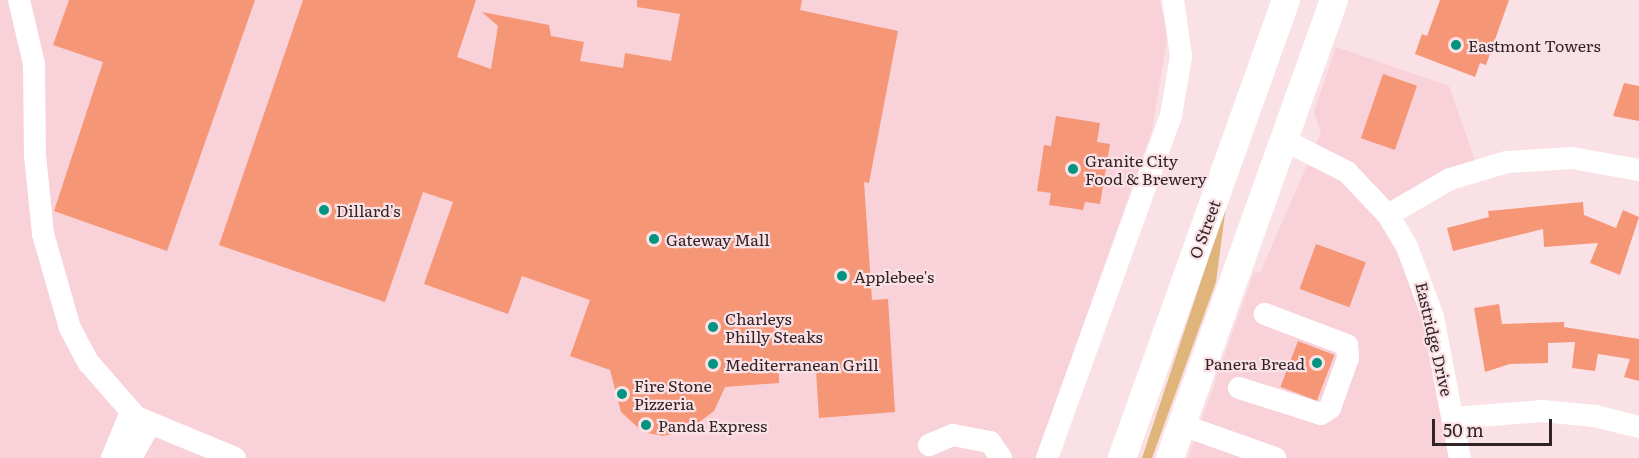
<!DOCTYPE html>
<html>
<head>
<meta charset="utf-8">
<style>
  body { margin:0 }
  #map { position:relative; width:1639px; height:458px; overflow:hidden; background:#fae1e6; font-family:Literata,serif }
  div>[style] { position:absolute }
  .built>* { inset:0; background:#f9d1d9 }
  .green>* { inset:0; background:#e0b57c }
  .building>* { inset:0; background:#f59776; transform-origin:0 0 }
  .minor>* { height:22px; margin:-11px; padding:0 11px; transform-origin:11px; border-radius:11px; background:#fff }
  .major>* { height:28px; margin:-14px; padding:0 14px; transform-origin:14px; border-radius:14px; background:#fff }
  .dots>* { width:16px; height:16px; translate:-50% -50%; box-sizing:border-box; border:3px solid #fae1e6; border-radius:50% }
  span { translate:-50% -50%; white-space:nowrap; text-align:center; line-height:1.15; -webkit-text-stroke:4.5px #fae1e6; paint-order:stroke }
  .poi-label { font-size:16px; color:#322327 }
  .left { translate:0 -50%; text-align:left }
  .right { translate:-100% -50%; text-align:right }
  .street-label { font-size:16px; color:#322327 }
  .scale { position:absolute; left:1432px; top:419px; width:120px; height:27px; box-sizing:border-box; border:3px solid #322327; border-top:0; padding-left:8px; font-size:18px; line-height:21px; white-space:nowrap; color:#322327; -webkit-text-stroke:4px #fae1e6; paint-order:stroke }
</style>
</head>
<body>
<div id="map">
  <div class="built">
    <i style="clip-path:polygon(0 0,1159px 0,1168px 33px,1152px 130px,1036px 458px,0 458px)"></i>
    <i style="clip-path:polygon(1336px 47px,1449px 86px,1478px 169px,1400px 207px,1460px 458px,1188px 458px,1254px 272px,1260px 273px,1321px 133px,1314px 112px)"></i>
  </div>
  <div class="green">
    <i style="clip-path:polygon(1226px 206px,1216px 282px,1152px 458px,1142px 458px)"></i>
  </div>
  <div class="building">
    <i style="clip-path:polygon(69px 0,255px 0,167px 251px,54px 211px,103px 62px,53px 45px)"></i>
    <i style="clip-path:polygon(303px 0,476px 0,457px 57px,491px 69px,498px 26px,482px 12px,549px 25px,551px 36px,584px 42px,580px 61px,623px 68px,625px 53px,671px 61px,680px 14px,637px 7px,637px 0,802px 0,800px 10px,898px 31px,869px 183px,864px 182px,872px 300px,888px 299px,895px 412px,819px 418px,816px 371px,779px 373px,779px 383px,725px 387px,714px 411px,689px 430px,663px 436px,643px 432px,621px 412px,610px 370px,570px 356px,590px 300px,522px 276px,508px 314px,424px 284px,453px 202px,423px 192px,385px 302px,219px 245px)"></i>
    <i style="clip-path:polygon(1440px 0,1509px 0,1486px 65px,1480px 63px,1475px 77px,1415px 54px,1422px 34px,1427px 36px)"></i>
    <i style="left:1383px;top:74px;width:36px;height:68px;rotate:19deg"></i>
    <i style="clip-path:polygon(1624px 83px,1639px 86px,1639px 121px,1613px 116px)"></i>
    <i style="clip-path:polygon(1056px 116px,1100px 123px,1097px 142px,1110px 144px,1100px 204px,1085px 202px,1083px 210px,1049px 205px,1051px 193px,1037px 191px,1044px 145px,1051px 146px)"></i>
    <i style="clip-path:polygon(1583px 202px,1584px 215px,1616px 228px,1623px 210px,1639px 217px,1620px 275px,1590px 263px,1598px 243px,1544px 247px,1543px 229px,1453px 251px,1447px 228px,1489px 217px,1488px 211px)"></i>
    <i style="left:1316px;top:244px;width:53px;height:48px;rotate:20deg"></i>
    <i style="clip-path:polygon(1499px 304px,1502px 324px,1564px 322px,1564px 327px,1639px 339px,1639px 381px,1624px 377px,1630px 359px,1598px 354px,1595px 371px,1572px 368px,1575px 342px,1548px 343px,1548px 363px,1510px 364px,1485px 372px,1474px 308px)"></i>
    <i style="left:1298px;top:341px;width:39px;height:49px;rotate:21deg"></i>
  </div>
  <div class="minor">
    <i style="left:19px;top:0;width:66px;rotate:76.8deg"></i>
    <i style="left:34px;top:64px;width:91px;rotate:89.4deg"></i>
    <i style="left:35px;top:155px;width:79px;rotate:84.2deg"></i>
    <i style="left:43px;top:234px;width:98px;rotate:74deg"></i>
    <i style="left:70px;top:328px;width:40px;rotate:62deg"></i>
    <i style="left:89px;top:363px;width:72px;rotate:49deg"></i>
    <i style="left:136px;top:417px;width:107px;rotate:22.5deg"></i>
    <i style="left:1284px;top:140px;width:71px;rotate:26.9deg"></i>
    <i style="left:1347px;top:172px;width:59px;rotate:46.4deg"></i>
    <i style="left:1388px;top:215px;width:37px;rotate:59deg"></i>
    <i style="left:1407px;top:247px;width:75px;rotate:69.6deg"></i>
    <i style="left:1433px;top:317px;width:144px;rotate:79.2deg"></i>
    <i style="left:1388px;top:215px;width:72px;rotate:-30.1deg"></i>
    <i style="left:1450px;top:179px;width:59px;rotate:-16.6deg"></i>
    <i style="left:1507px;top:162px;width:65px;rotate:-3.5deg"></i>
    <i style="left:1572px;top:158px;width:68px;rotate:10.2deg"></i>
    <i style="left:1239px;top:388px;width:86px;rotate:17.6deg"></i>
    <i style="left:1321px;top:414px;width:11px;rotate:-34deg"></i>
    <i style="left:1330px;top:408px;width:53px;rotate:-70.2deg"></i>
    <i style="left:1348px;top:358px;width:13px;rotate:-94deg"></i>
    <i style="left:1347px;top:345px;width:88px;rotate:-159.3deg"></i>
    <i style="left:1453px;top:418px;width:89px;rotate:-4.5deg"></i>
    <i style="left:1542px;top:411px;width:53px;rotate:5.4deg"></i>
    <i style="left:1595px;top:416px;width:45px;rotate:14deg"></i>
    <i style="left:1182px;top:425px;width:99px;rotate:19.5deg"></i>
    <i style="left:929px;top:445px;width:26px;rotate:-23deg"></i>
    <i style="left:953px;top:435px;width:38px;rotate:11deg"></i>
    <i style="left:990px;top:442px;width:19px;rotate:55deg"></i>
    <i style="left:112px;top:458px;width:50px;rotate:-67.6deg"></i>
    <i style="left:131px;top:458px;width:38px;rotate:-61deg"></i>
    <i style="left:1047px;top:458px;width:364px;rotate:-70.1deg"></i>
    <i style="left:1171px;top:116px;width:61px;rotate:-80.5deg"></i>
    <i style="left:1181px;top:56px;width:57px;rotate:-98.1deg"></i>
  </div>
  <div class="major">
    <i style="left:1122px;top:458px;width:486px;rotate:-70.3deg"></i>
    <i style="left:1170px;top:458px;width:486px;rotate:-70.3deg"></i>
  </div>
  <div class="dots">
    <i style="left:1456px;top:45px;background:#039381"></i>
    <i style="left:1073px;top:169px;background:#039381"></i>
    <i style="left:324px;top:210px;background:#039381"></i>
    <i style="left:654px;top:239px;background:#039381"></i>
    <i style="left:842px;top:276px;background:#039381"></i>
    <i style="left:713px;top:327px;background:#039381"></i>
    <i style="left:1317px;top:363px;background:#039381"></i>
    <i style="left:713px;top:364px;background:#039381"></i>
    <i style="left:622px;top:394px;background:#039381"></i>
    <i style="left:646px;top:425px;background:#039381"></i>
  </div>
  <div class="poi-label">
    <span class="left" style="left:1468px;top:45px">Eastmont Towers</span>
    <span class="left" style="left:1085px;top:169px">Granite City<br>Food &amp; Brewery</span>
    <span class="left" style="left:336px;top:210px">Dillard's</span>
    <span class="left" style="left:666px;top:239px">Gateway Mall</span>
    <span class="left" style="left:854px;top:276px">Applebee's</span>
    <span class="left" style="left:725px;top:327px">Charleys<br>Philly Steaks</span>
    <span class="right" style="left:1305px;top:363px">Panera Bread</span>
    <span class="left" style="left:725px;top:364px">Mediterranean Grill</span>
    <span class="left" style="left:634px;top:394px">Fire Stone<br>Pizzeria</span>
    <span class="left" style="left:658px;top:425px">Panda Express</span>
  </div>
  <div class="street-label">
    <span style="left:1204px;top:229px;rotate:-70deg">O Street</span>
    <span style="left:1435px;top:339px;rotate:77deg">Eastridge Drive</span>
  </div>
  <div class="scale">50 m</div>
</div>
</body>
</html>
